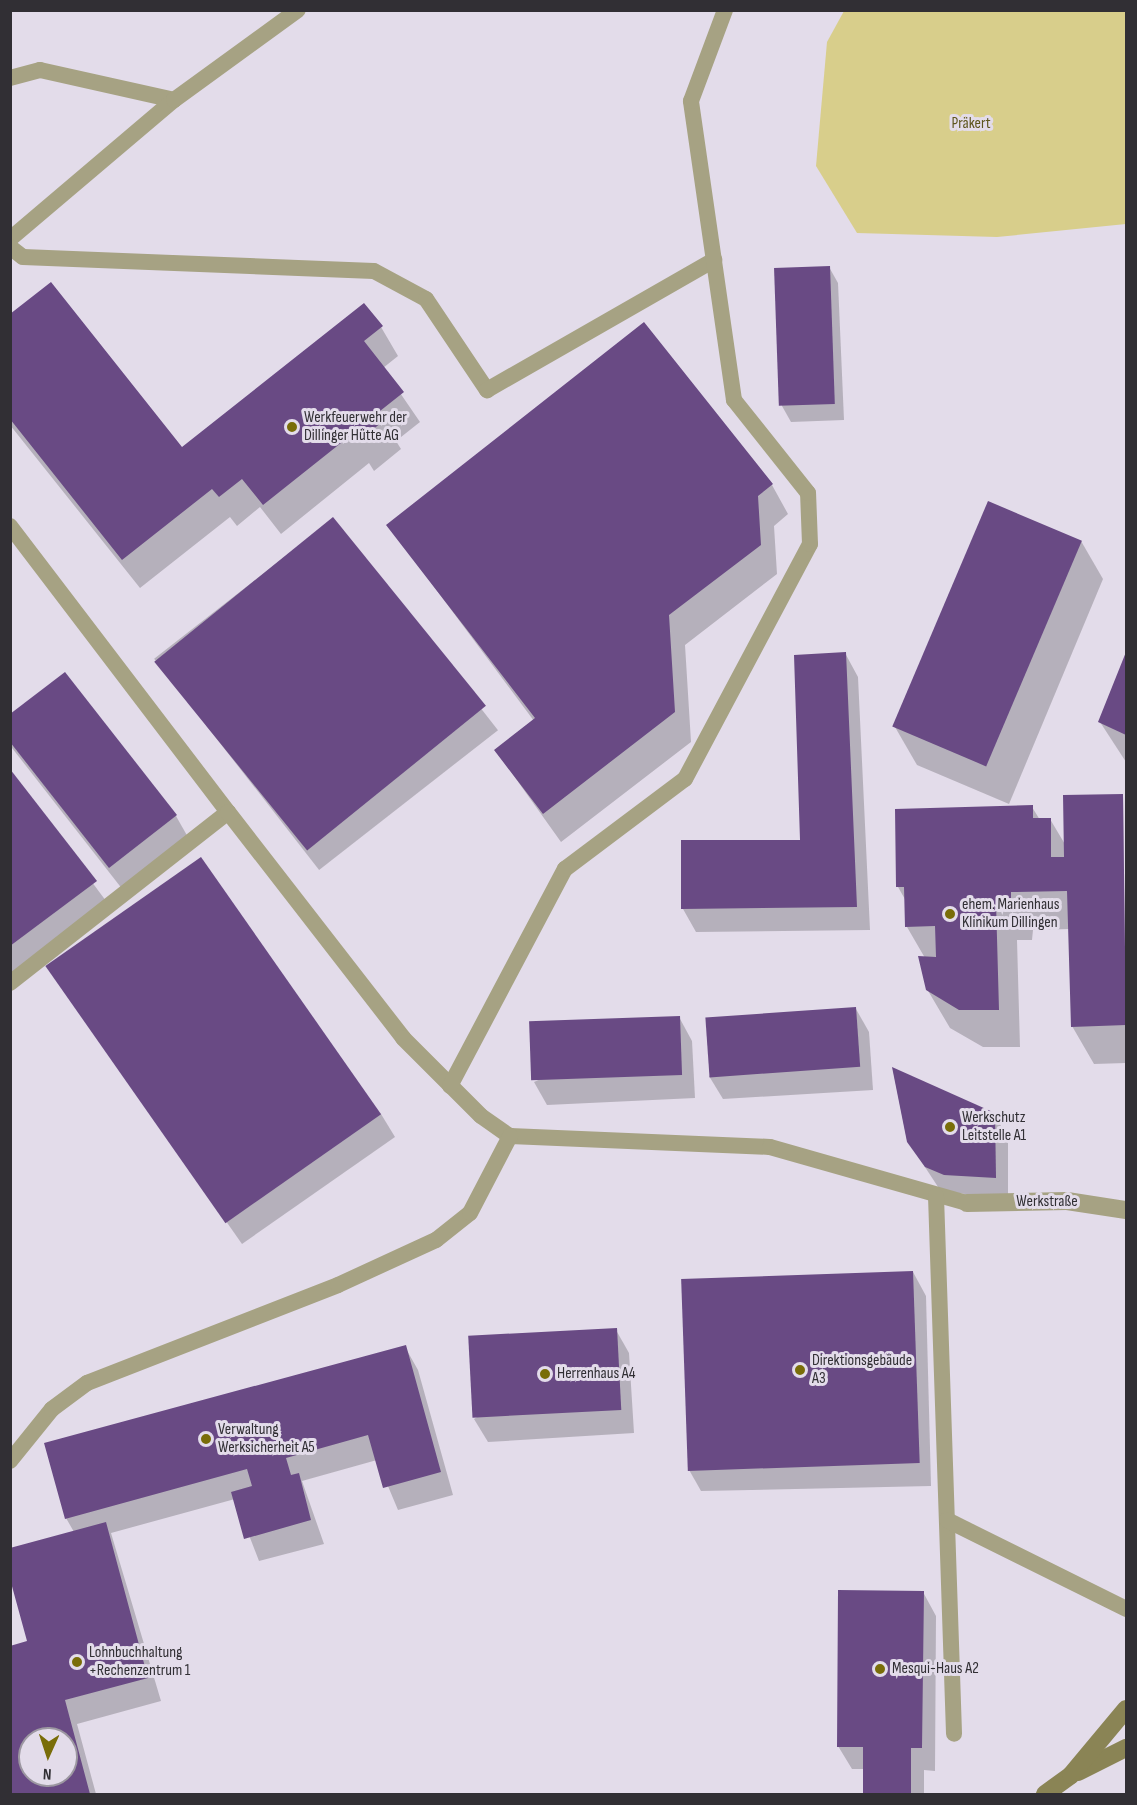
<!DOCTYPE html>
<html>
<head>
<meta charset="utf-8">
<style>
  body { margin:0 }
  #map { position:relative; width:1137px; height:1805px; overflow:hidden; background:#e3dcea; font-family:"Sofia Sans Condensed",sans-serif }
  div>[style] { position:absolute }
  .green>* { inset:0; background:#d8ce8b }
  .shadow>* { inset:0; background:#0003; transform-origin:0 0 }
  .building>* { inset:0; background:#694a84; transform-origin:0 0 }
  .lane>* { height:16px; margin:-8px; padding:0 8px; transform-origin:8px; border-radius:8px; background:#a6a283 }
  .street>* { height:18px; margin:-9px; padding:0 9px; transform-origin:9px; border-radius:9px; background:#a6a283 }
  .secondary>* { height:18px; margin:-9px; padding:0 9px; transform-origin:9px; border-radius:9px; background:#8a8455 }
  .dots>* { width:16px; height:16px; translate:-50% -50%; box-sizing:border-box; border:3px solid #e3dcea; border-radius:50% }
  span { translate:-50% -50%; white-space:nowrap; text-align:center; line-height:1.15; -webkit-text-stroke:6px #e3dcea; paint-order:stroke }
  .park-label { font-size:16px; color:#5d551c }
  .poi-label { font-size:16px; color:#312f34 }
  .left { translate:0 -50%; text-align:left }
  .street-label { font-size:16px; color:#312f34 }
  .frame { position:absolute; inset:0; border:12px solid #312f34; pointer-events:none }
  .north { position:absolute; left:18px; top:1727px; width:60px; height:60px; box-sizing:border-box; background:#e3dcea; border:2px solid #9c97a1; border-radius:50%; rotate:183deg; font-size:16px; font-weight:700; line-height:24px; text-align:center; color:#312f34 }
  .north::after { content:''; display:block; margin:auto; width:21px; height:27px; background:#796d09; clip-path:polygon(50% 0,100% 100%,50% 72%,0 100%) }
</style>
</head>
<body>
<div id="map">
  <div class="green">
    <i style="clip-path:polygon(844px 11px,1126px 11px,1126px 224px,997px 237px,857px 233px,816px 166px,827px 42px)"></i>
  </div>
  <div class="shadow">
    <i style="clip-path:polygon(829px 267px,838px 283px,844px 420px,791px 422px,782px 406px,776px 270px)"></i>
    <i style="clip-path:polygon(10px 316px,182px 449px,381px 327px,398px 356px,383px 368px,420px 422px,396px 441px,401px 449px,374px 471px,369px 463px,281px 534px,260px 507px,237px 526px,230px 517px,140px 588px,10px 425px)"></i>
    <i style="clip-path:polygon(772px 485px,788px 514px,774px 526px,777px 574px,685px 645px,691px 742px,561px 842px,496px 751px,534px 721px,388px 525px)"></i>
    <i style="left:333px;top:519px;width:268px;height:227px;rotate:52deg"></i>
    <i style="clip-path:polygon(1081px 541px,1103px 579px,1009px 804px,917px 765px,895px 727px)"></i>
    <i style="clip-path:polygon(845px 653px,858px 677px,870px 930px,696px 932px,683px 909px,802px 842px)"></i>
    <i style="clip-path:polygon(1126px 656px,1126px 762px,1100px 722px)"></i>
    <i style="clip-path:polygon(10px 716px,176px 816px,189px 839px,123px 890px,12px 748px)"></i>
    <i style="clip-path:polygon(10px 772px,109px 905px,10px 977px)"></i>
    <i style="clip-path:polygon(1123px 795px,1126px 1063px,1094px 1064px,1072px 1026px,1070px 929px,1033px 930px,1032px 940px,1017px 940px,1020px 1047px,983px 1047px,950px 1028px,927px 989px,925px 958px,907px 927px,906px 901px,898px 887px,1032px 807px,1040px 820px,1050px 819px,1066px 846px)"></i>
    <i style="clip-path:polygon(48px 967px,381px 1114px,395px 1137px,242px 1244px)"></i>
    <i style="clip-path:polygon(856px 1009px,869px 1032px,873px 1090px,723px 1099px,709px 1076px)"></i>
    <i style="clip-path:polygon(679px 1017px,692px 1041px,695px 1098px,547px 1105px,534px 1082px)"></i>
    <i style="clip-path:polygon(994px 1114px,1008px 1138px,1008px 1201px,940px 1190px,908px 1141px)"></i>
    <i style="clip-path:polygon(913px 1272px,926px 1296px,931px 1486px,701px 1491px,688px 1468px)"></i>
    <i style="clip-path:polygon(616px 1330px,629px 1353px,634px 1433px,488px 1442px,474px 1419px)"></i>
    <i style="clip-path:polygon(evenodd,405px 1347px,418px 1370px,453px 1495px,398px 1510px,377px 1460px,302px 1481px,324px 1544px,259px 1561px,235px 1499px,111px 1533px,161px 1701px,77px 1724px,96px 1794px,10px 1794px,10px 1647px,29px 1642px,74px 1532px,66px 1518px,405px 1347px,30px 1739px,66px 1739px,66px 1775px,30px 1775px,30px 1739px)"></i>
    <i style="clip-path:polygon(923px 1592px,936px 1616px,935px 1771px,924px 1770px,924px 1794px,865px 1794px,864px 1769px,852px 1769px,838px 1746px)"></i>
  </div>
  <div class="building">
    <i style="left:830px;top:266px;width:138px;height:56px;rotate:88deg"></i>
    <i style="clip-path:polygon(51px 282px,182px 447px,364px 303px,383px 326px,364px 341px,404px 392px,380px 411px,386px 419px,357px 442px,351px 435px,263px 505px,242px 479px,219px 497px,212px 489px,122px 560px,10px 419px,10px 314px)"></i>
    <i style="clip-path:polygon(644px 322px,773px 484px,758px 496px,761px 545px,669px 615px,675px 712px,543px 814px,494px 750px,535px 718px,386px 525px)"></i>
    <i style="left:988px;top:501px;width:102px;height:245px;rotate:23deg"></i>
    <i style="left:333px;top:517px;width:243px;height:230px;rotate:51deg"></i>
    <i style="clip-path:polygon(846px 652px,857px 907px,681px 909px,681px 840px,800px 840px,794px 655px)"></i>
    <i style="clip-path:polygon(1126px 652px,1126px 735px,1098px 722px)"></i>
    <i style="clip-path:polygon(65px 672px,177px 815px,109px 868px,10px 742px,10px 714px)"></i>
    <i style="clip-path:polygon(10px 769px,97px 881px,10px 946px)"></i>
    <i style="clip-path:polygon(1123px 794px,1126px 1025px,1071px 1027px,1067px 891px,1011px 892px,1011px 902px,996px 902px,999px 1010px,959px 1010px,926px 990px,918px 956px,936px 957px,935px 926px,905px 927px,904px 887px,896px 887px,895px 809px,1033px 805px,1033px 818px,1051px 818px,1051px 857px,1064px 857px,1063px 795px)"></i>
    <i style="left:201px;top:857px;width:314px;height:190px;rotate:55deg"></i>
    <i style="left:856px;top:1007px;width:60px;height:151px;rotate:86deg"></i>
    <i style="left:680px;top:1016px;width:59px;height:151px;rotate:88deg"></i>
    <i style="clip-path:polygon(892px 1067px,995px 1113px,996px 1178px,944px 1175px,925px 1167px,907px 1142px)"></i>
    <i style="left:913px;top:1271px;width:192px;height:232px;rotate:88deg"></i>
    <i style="left:617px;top:1328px;width:82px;height:149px;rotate:87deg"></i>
    <i style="clip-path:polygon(406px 1345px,441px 1472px,383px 1488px,368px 1435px,286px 1458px,291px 1475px,299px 1473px,311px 1520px,244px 1539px,231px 1492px,252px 1486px,247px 1469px,65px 1519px,44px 1443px)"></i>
    <i style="clip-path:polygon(evenodd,106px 1522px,148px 1678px,65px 1700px,90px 1794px,10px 1794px,10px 1646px,27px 1641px,10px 1579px,10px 1548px,106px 1522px,30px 1739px,66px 1739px,66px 1775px,30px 1775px,30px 1739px)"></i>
    <i style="clip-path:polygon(838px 1590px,924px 1591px,922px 1748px,911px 1748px,911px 1794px,863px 1794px,863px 1747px,837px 1747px)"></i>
  </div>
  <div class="lane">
    <i style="left:10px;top:78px;width:31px;rotate:-15deg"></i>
    <i style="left:40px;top:70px;width:137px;rotate:12.6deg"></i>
    <i style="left:10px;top:239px;width:215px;rotate:-40.3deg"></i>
    <i style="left:174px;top:100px;width:153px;rotate:-36deg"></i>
    <i style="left:10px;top:247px;width:16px;rotate:38deg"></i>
    <i style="left:23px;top:257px;width:351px;rotate:2.3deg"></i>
    <i style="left:374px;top:271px;width:59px;rotate:28.3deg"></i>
    <i style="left:426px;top:299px;width:110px;rotate:56.2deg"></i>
    <i style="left:487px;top:390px;width:262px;rotate:-29.8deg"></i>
    <i style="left:10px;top:526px;width:360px;rotate:52.7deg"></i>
    <i style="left:10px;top:983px;width:277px;rotate:-38.1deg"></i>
    <i style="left:228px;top:812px;width:286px;rotate:52.2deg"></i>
    <i style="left:403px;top:1038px;width:110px;rotate:45deg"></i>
    <i style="left:481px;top:1116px;width:35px;rotate:35deg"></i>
    <i style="left:510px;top:1136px;width:260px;rotate:2.4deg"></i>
    <i style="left:770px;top:1147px;width:205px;rotate:15.9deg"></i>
    <i style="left:450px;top:1086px;width:246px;rotate:-62.1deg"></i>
    <i style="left:565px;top:869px;width:150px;rotate:-36.9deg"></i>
    <i style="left:685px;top:779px;width:266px;rotate:-62deg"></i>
    <i style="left:810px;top:544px;width:51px;rotate:-92.2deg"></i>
    <i style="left:808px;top:493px;width:119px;rotate:-128.5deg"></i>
    <i style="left:734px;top:400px;width:302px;rotate:-98.2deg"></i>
    <i style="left:691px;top:101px;width:97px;rotate:-69.5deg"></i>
    <i style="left:936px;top:1196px;width:538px;rotate:88.08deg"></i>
    <i style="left:10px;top:1461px;width:67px;rotate:-51.1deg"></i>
    <i style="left:52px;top:1409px;width:44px;rotate:-36.6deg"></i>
    <i style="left:87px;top:1383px;width:269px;rotate:-21.3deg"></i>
    <i style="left:338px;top:1285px;width:108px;rotate:-24.7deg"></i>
    <i style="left:436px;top:1240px;width:43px;rotate:-38.5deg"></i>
    <i style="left:470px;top:1213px;width:87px;rotate:-62.5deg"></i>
    <i style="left:947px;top:1520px;width:200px;rotate:26.4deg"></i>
  </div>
  <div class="street">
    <i style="left:967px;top:1203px;width:100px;rotate:-1.1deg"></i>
    <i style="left:1067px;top:1201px;width:60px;rotate:8.7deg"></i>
  </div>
  <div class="secondary">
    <i style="left:1078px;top:1772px;width:54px;rotate:-26.6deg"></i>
    <i style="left:1045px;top:1794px;width:32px;rotate:-36deg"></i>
    <i style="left:1071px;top:1775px;width:86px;rotate:-50.2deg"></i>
  </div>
  <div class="dots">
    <i style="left:292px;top:427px;background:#796d09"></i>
    <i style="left:950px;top:914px;background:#796d09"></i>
    <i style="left:950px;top:1127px;background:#796d09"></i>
    <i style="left:800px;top:1370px;background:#796d09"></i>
    <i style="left:545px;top:1374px;background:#796d09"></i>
    <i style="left:206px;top:1439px;background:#796d09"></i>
    <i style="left:77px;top:1662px;background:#796d09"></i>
    <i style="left:880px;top:1669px;background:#796d09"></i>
  </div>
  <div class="park-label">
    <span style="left:971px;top:124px">Präkert</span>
  </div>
  <div class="poi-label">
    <span class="left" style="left:304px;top:427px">Werkfeuerwehr der<br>Dillinger Hütte AG</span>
    <span class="left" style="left:962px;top:914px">ehem. Marienhaus<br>Klinikum Dillingen</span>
    <span class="left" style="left:962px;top:1127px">Werkschutz<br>Leitstelle A1</span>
    <span class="left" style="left:812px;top:1370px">Direktionsgebäude<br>A3</span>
    <span class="left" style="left:557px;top:1374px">Herrenhaus A4</span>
    <span class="left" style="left:218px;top:1439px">Verwaltung<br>Werksicherheit A5</span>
    <span class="left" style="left:89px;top:1662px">Lohnbuchhaltung<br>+Rechenzentrum 1</span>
    <span class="left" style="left:892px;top:1669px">Mesqui-Haus A2</span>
  </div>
  <div class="street-label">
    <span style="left:1047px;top:1202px">Werkstraße</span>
  </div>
  <div class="frame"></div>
  <div class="north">N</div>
</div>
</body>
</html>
